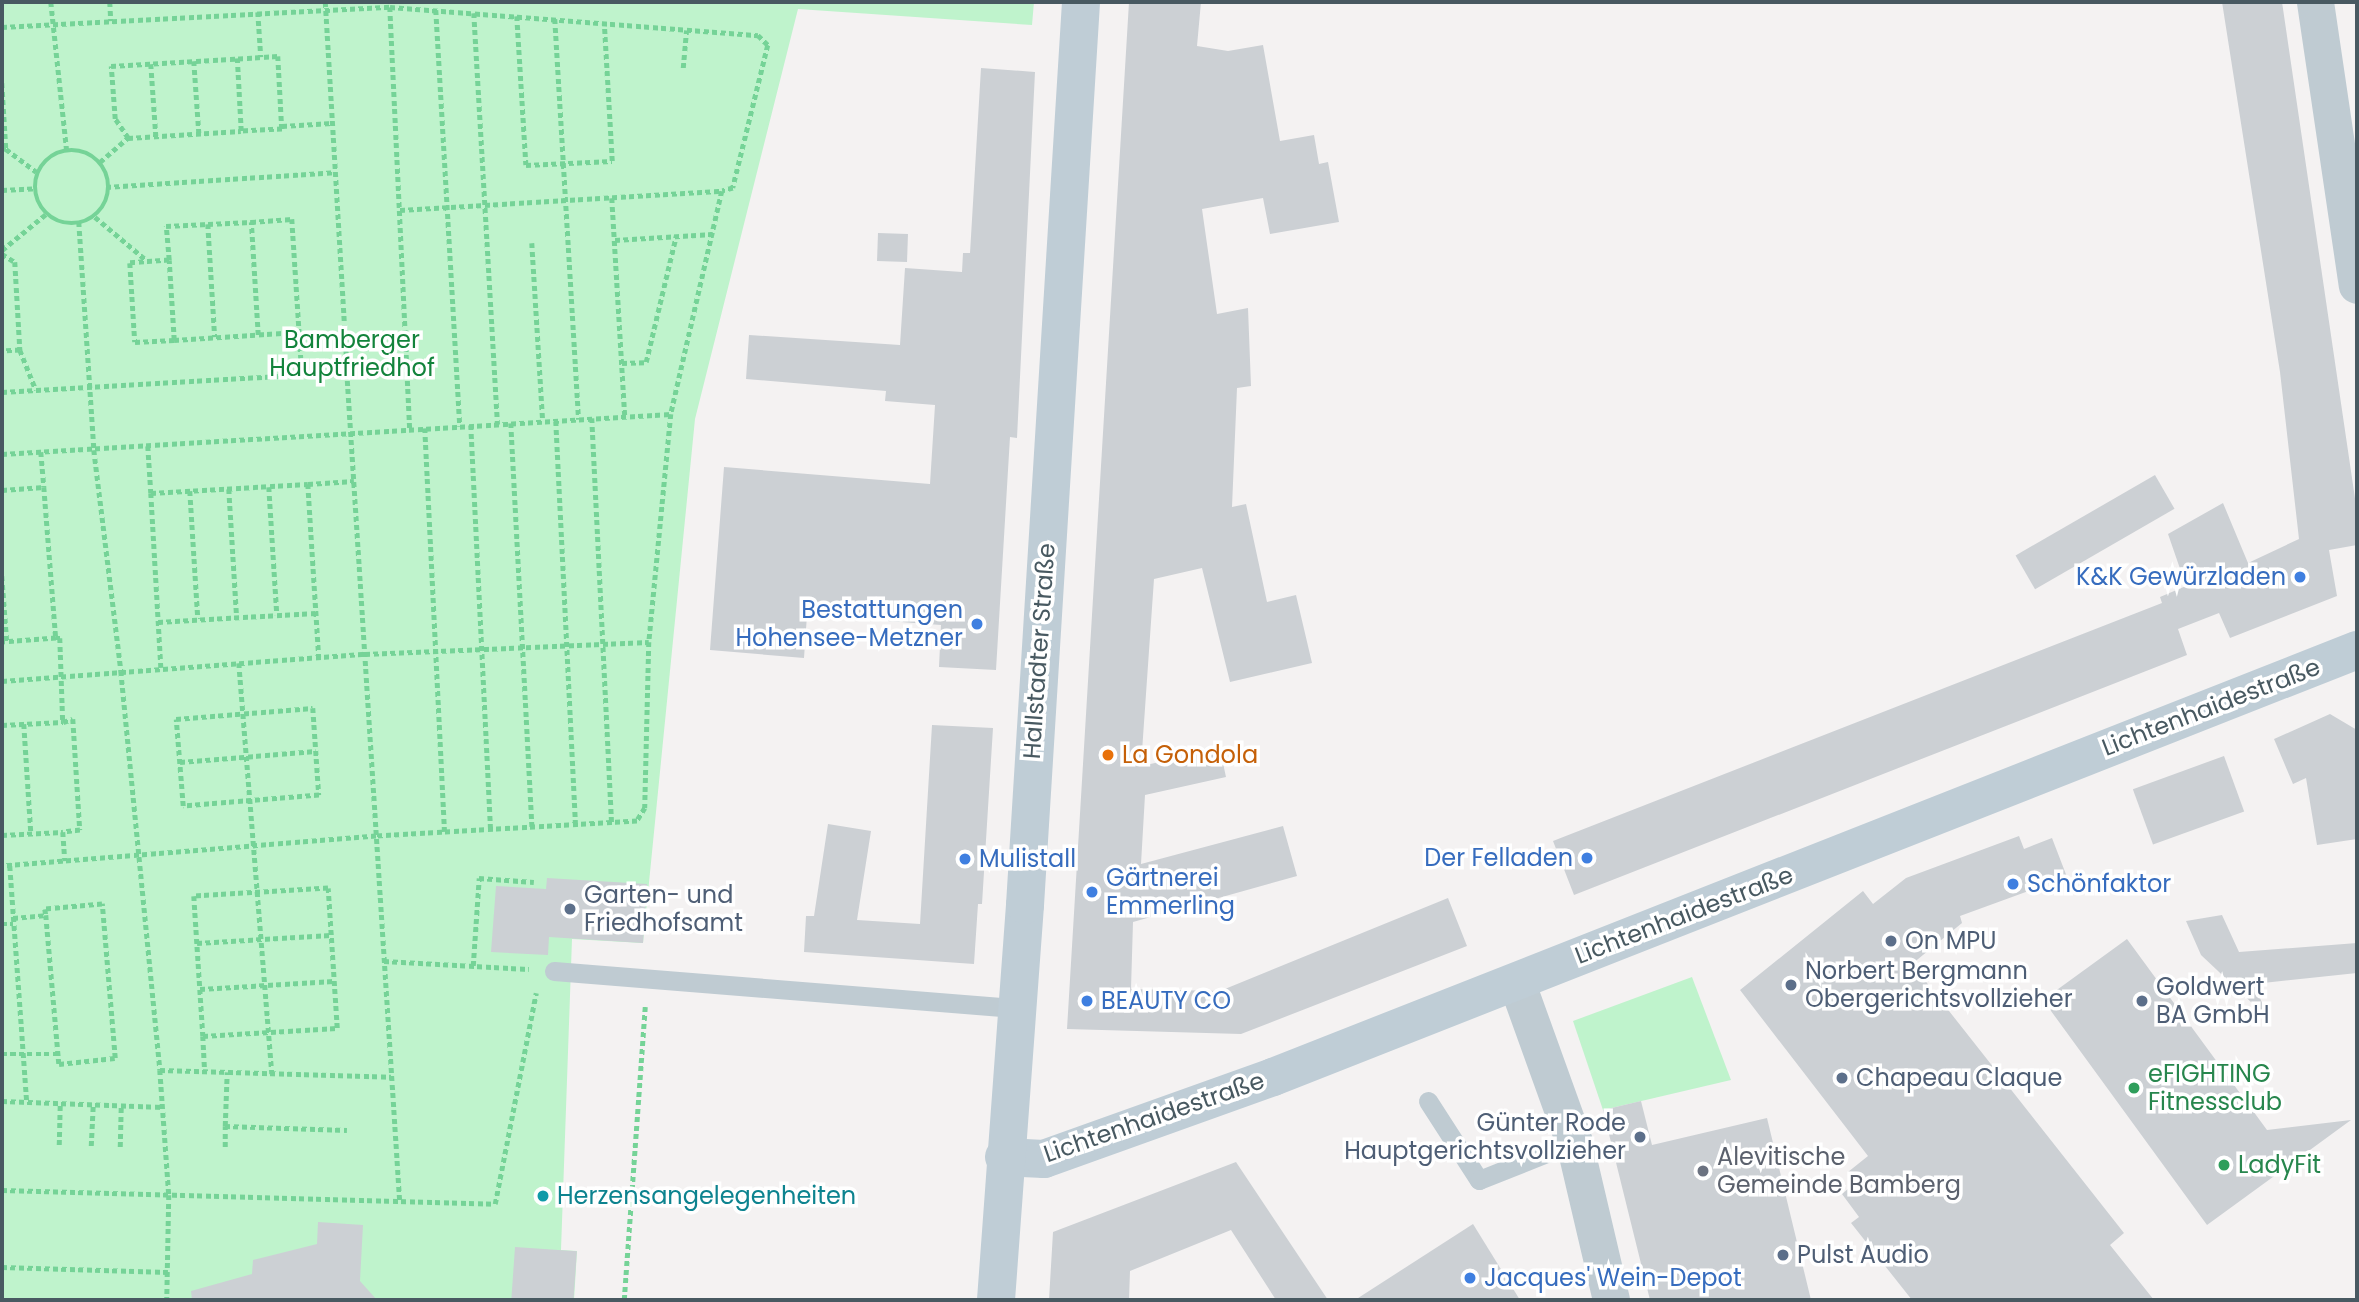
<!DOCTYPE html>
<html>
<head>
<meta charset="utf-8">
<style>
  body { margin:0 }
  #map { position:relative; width:2359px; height:1302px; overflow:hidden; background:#f4f2f2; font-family:Poppins,sans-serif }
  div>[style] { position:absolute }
  .green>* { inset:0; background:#bff3cc }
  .building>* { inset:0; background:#ccd0d4; transform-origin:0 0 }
  .path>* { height:4.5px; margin-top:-2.25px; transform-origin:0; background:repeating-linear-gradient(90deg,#75d397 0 5px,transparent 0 8.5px) }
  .path>.ring { margin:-2.25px; padding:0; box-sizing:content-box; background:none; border:4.5px solid #75d397; border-radius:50% }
  .lane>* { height:19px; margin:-9.5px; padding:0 9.5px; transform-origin:9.5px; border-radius:9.5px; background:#bfcbd2 }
  .street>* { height:37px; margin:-18.5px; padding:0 18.5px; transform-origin:18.5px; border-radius:18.5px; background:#bfcbd2 }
  .secondary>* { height:38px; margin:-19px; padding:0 19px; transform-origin:19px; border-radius:19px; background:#bfcdd6 }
  .dots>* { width:19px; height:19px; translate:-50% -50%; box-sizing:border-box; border:4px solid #fff; border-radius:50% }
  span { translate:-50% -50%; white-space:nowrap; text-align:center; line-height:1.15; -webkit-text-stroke:7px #fff; paint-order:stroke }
  .park-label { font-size:24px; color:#12833b }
  .shop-label { font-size:24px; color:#366cbe }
  .right { translate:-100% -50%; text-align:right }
  .left { translate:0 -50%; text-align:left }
  .street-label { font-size:24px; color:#485961 }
  .food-label { font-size:24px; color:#c56008 }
  .service-label { font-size:24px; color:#4e5e75 }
  .leisure-label { font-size:24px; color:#27864d }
  .worship-label { font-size:24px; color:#5b616d }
  .culture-label { font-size:24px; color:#0d838f }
  .frame { position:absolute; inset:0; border:4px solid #485961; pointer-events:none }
</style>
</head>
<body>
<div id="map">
  <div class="green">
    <i style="clip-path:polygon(2px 2px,1034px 2px,1032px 25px,798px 9px,695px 419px,643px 943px,572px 939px,561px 1250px,577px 1251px,574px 1300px,2px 1300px)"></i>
    <i style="clip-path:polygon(1692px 977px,1731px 1080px,1603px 1110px,1573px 1021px)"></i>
  </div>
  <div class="building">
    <i style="clip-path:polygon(1129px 2px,1201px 2px,1197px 46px,1228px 51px,1263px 45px,1280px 141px,1314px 135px,1319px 164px,1328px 162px,1339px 222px,1270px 234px,1263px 198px,1202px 209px,1217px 314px,1248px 308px,1251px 386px,1237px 388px,1232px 507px,1246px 504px,1267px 602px,1296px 595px,1312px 663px,1230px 682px,1202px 568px,1154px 579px,1141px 766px,1220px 749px,1226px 777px,1145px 795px,1141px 864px,1283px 826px,1297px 876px,1133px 922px,1131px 989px,1220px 991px,1448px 898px,1467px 946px,1241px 1034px,1067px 1029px)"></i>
    <i style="clip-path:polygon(2222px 2px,2282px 2px,2357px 512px,2357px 545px,2329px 550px,2337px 596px,2230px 638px,2219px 613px,2178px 629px,2187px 655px,1574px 895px,1553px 841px,2162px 603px,2160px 597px,2186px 586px,2168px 534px,2223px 503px,2248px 563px,2299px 539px,2280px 372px)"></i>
    <i style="clip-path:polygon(981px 68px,1035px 72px,1017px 438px,1010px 437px,996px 670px,939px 667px,941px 625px,807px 615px,804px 658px,710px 650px,724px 467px,930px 484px,935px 405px,885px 401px,886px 391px,746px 379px,749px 335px,900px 345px,905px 268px,962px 272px,963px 253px,970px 253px)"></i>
    <i style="left:878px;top:233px;width:30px;height:28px;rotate:2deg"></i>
    <i style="left:2155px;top:475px;width:39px;height:161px;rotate:60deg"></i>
    <i style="clip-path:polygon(2330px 714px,2357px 730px,2357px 839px,2317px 845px,2306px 778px,2293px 784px,2274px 739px)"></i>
    <i style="clip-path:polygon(932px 725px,993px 728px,982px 904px,978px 904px,974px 964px,804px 952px,806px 916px,814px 916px,828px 824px,871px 831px,857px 920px,920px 924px)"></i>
    <i style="left:2224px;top:756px;width:59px;height:97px;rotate:70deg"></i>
    <i style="clip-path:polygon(2019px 836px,2024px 849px,2052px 838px,2067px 877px,1960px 916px,1962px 923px,1912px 964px,2124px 1233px,2110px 1245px,2154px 1300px,1912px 1300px,1851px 1223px,1859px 1217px,1842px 1194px,1856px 1182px,1848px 1172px,1868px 1156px,1740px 990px,1863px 891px,1873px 904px,1906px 878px)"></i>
    <i style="clip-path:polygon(547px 878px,647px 884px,643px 943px,549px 937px,548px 955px,491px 952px,496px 886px,546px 889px)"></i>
    <i style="clip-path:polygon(2222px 915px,2239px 952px,2357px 943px,2357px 973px,2254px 984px,2269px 1019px,2201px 955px,2186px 921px)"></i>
    <i style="clip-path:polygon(2127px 939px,2267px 1130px,2351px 1120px,2207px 1225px,2043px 1000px)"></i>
    <i style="clip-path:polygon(1641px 1101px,1652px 1145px,1767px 1118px,1811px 1300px,1650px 1300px,1603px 1110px)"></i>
    <i style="clip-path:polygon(1236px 1162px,1328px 1300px,1276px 1300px,1231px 1230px,1130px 1271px,1129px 1300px,1049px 1300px,1053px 1232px)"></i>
    <i style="clip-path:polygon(318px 1222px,363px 1225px,360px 1281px,377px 1300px,192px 1300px,191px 1291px,252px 1274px,253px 1260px,317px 1244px)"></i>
    <i style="clip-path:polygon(1473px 1224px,1520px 1300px,1355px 1300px)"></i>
    <i style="left:515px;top:1247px;width:62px;height:53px;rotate:4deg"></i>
  </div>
  <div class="path">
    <i style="left:51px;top:2px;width:151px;rotate:83.9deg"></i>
    <i style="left:110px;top:2px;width:19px;rotate:87deg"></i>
    <i style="left:390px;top:7px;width:422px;rotate:87.3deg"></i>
    <i style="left:436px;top:10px;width:417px;rotate:86.7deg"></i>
    <i style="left:258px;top:12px;width:45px;rotate:86.2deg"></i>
    <i style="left:474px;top:13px;width:412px;rotate:86.7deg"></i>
    <i style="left:517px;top:16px;width:149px;rotate:86.5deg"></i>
    <i style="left:526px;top:165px;width:86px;rotate:-2.7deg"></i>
    <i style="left:612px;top:161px;width:138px;rotate:-93.3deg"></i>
    <i style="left:555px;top:19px;width:401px;rotate:86.6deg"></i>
    <i style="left:2px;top:27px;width:389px;rotate:-3deg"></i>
    <i style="left:390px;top:7px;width:369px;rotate:4.4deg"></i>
    <i style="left:758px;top:35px;width:14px;rotate:45deg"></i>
    <i style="left:768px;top:45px;width:147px;rotate:103.8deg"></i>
    <i style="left:733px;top:188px;width:11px;rotate:165deg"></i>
    <i style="left:722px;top:191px;width:229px;rotate:102.9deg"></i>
    <i style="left:671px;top:414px;width:229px;rotate:95.5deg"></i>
    <i style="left:649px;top:642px;width:166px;rotate:91.4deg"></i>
    <i style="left:645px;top:808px;width:15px;rotate:122deg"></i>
    <i style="left:637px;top:821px;width:261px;rotate:176.7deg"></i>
    <i style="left:376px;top:836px;width:375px;rotate:175.4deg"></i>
    <i style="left:194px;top:61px;width:72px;rotate:86deg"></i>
    <i style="left:151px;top:64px;width:72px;rotate:86deg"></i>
    <i style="left:683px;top:68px;width:38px;rotate:-85deg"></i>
    <i style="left:2px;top:83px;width:66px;rotate:86.5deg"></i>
    <i style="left:6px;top:149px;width:4px;rotate:180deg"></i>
    <i style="left:282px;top:126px;width:50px;rotate:-3.4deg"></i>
    <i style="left:128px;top:138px;width:23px;rotate:-124deg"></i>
    <i style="left:115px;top:119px;width:53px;rotate:-94.3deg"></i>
    <i style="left:111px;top:66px;width:167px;rotate:-3.4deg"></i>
    <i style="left:278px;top:56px;width:73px;rotate:86.9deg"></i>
    <i style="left:282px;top:129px;width:41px;rotate:177.2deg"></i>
    <i style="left:241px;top:131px;width:73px;rotate:-93.1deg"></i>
    <i style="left:6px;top:149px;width:38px;rotate:37deg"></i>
    <i class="ring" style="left:35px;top:150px;width:69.5px;height:69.5px"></i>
    <i style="left:100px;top:162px;width:37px;rotate:-41deg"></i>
    <i style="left:128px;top:138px;width:113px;rotate:-3.5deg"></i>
    <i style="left:106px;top:187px;width:229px;rotate:-3.7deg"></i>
    <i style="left:2px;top:190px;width:35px;rotate:-3deg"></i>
    <i style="left:612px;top:198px;width:218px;rotate:86.6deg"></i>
    <i style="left:400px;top:210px;width:323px;rotate:-3.4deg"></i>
    <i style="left:95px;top:217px;width:65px;rotate:40deg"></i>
    <i style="left:79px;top:222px;width:228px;rotate:86.2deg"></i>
    <i style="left:94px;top:450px;width:223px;rotate:83deg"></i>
    <i style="left:121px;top:671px;width:401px;rotate:84.4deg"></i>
    <i style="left:160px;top:1070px;width:125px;rotate:85.9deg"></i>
    <i style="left:169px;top:1195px;width:105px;rotate:91.1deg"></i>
    <i style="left:208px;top:224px;width:43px;rotate:-2.7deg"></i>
    <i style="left:615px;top:240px;width:98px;rotate:-3.5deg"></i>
    <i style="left:532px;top:243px;width:178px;rotate:86.5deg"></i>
    <i style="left:2px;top:250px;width:57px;rotate:-39.3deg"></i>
    <i style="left:2px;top:254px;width:15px;rotate:32deg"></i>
    <i style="left:15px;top:262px;width:88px;rotate:86.7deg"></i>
    <i style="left:20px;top:350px;width:18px;rotate:177deg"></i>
    <i style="left:169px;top:260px;width:39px;rotate:176deg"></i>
    <i style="left:130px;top:263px;width:79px;rotate:86.4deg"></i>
    <i style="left:135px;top:342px;width:39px;rotate:-3deg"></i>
    <i style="left:174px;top:340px;width:80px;rotate:-93.6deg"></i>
    <i style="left:169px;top:260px;width:34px;rotate:-95deg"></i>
    <i style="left:166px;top:226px;width:42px;rotate:-2.7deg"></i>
    <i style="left:208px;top:224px;width:113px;rotate:86.5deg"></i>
    <i style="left:258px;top:335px;width:113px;rotate:-93.5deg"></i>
    <i style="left:251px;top:222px;width:41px;rotate:-4.2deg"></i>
    <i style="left:292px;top:219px;width:155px;rotate:86.3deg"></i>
    <i style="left:174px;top:340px;width:125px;rotate:-3.7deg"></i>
    <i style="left:20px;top:350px;width:43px;rotate:68.2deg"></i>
    <i style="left:622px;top:363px;width:24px;rotate:-2deg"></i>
    <i style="left:646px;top:362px;width:130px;rotate:-76.6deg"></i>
    <i style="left:347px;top:372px;width:832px;rotate:86.35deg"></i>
    <i style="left:2px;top:392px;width:346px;rotate:-3.3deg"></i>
    <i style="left:347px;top:372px;width:371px;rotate:-93.4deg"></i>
    <i style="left:592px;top:418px;width:405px;rotate:87.2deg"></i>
    <i style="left:556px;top:421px;width:403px;rotate:87.2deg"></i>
    <i style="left:511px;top:423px;width:405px;rotate:87deg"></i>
    <i style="left:471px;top:425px;width:404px;rotate:87.2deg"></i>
    <i style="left:425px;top:428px;width:404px;rotate:87.2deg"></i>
    <i style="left:148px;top:446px;width:47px;rotate:86.3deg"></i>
    <i style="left:151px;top:493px;width:157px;rotate:-3.3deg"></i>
    <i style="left:308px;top:484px;width:173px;rotate:86.4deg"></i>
    <i style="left:41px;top:452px;width:35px;rotate:85deg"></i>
    <i style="left:2px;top:454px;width:670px;rotate:-3.42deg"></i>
    <i style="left:308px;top:484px;width:46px;rotate:-3.7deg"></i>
    <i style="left:269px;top:487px;width:128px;rotate:86.4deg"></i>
    <i style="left:229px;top:489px;width:129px;rotate:86.5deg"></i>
    <i style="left:2px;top:490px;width:42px;rotate:-4.1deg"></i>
    <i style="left:44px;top:487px;width:151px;rotate:85.5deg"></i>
    <i style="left:56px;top:638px;width:54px;rotate:175.8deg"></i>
    <i style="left:190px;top:491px;width:128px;rotate:86.4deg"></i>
    <i style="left:151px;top:493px;width:175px;rotate:86.7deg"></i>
    <i style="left:2px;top:576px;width:66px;rotate:85.7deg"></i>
    <i style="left:158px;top:622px;width:158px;rotate:-3.3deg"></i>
    <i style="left:56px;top:638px;width:4px"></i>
    <i style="left:60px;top:638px;width:84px;rotate:88deg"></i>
    <i style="left:63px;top:722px;width:10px;rotate:-17deg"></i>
    <i style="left:73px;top:719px;width:111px;rotate:86.4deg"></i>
    <i style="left:80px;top:830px;width:17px;rotate:173deg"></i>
    <i style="left:63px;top:832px;width:29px;rotate:86deg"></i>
    <i style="left:239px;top:663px;width:412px;rotate:85.4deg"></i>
    <i style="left:2px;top:681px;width:364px;rotate:-4.3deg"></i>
    <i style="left:365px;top:654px;width:284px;rotate:-2.4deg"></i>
    <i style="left:313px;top:708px;width:87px;rotate:86.1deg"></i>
    <i style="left:319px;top:795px;width:136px;rotate:175.4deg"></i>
    <i style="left:183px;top:806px;width:87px;rotate:-94.6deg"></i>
    <i style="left:176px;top:719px;width:137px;rotate:-4.6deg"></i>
    <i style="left:24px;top:724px;width:109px;rotate:86.3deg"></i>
    <i style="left:2px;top:725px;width:61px;rotate:-2.8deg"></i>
    <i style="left:180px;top:762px;width:136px;rotate:-4.6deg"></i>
    <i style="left:2px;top:835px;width:61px;rotate:-2.8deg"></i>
    <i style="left:10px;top:866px;width:237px;rotate:85.9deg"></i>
    <i style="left:13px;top:918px;width:33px;rotate:-5deg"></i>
    <i style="left:46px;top:915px;width:150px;rotate:85deg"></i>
    <i style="left:59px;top:1064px;width:56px;rotate:-6.1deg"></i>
    <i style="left:115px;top:1058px;width:155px;rotate:-94.8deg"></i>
    <i style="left:102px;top:904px;width:57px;rotate:175deg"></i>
    <i style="left:45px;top:909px;width:6px;rotate:81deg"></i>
    <i style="left:2px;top:924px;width:11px"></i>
    <i style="left:197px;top:943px;width:134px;rotate:-3.4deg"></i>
    <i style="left:384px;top:961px;width:145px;rotate:3.2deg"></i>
    <i style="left:473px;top:966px;width:88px;rotate:-86.1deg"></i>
    <i style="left:479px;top:878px;width:55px;rotate:4.2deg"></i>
    <i style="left:200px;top:989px;width:134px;rotate:-3.4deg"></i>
    <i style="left:203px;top:1036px;width:134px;rotate:-3.4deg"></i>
    <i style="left:337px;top:1028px;width:140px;rotate:-93.7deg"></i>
    <i style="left:328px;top:888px;width:134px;rotate:176.6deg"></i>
    <i style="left:194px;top:896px;width:140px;rotate:86.3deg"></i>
    <i style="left:203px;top:1036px;width:36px;rotate:87deg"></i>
    <i style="left:2px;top:1054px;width:57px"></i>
    <i style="left:160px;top:1070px;width:231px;rotate:1.7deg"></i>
    <i style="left:2px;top:1101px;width:161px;rotate:2.1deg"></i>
    <i style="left:225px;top:1126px;width:54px;rotate:-87.9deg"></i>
    <i style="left:59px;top:1145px;width:41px;rotate:-88.6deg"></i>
    <i style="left:91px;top:1146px;width:41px;rotate:-87.2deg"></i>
    <i style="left:120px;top:1147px;width:41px;rotate:-88.6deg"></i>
    <i style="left:225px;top:1147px;width:21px;rotate:-90deg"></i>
    <i style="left:225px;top:1126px;width:122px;rotate:1.9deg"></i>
    <i style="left:2px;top:1190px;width:493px;rotate:1.6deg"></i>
    <i style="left:495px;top:1204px;width:215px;rotate:-79deg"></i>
    <i style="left:2px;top:1267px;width:166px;rotate:1.7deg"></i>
    <i style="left:624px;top:1300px;width:294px;rotate:-85.9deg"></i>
  </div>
  <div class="lane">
    <i style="left:554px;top:971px;width:464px;rotate:4.6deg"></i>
    <i style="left:1428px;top:1101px;width:94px;rotate:57.2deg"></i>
    <i style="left:1479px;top:1180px;width:102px;rotate:-21.8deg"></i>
  </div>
  <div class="street">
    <i style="left:2315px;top:2px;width:286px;rotate:81.6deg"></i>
    <i style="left:1516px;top:981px;width:171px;rotate:70.2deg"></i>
    <i style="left:1574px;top:1142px;width:162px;rotate:76.8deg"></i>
  </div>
  <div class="secondary">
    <i style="left:1004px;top:1157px;width:40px;rotate:2.9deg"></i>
    <i style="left:1044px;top:1159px;width:243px;rotate:-19.7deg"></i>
    <i style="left:1273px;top:1077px;width:1165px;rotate:-21.5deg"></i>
    <i style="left:996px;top:1300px;width:396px;rotate:-85.8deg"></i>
    <i style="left:1025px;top:905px;width:905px;rotate:-86.45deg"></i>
  </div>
  <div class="dots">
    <i style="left:2300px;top:577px;background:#3f7fe0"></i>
    <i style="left:977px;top:624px;background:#3f7fe0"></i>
    <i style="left:1108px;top:755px;background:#e8710a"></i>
    <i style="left:1587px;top:858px;background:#3f7fe0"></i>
    <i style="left:965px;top:859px;background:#3f7fe0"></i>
    <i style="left:2013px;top:884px;background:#3f7fe0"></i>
    <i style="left:1092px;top:892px;background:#3f7fe0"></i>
    <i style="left:570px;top:909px;background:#5c6f8a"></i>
    <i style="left:1891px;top:941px;background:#5c6f8a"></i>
    <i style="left:1791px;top:985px;background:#5c6f8a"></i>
    <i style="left:1087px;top:1001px;background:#3f7fe0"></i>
    <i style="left:2142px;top:1001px;background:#5c6f8a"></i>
    <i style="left:1842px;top:1078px;background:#5c6f8a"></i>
    <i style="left:2134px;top:1088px;background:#2e9e5b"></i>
    <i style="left:1640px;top:1137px;background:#5c6f8a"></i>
    <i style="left:2224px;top:1165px;background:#2e9e5b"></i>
    <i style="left:1703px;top:1171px;background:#6b7280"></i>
    <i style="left:543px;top:1196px;background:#0f9aa8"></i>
    <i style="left:1783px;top:1255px;background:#5c6f8a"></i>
    <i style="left:1470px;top:1278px;background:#3f7fe0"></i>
  </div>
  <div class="park-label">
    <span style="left:352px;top:354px">Bamberger<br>Hauptfriedhof</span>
  </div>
  <div class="shop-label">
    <span class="right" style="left:2286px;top:577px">K&amp;K Gewürzladen</span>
    <span class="right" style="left:963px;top:624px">Bestattungen<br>Hohensee-Metzner</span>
    <span class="right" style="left:1573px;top:858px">Der Felladen</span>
    <span class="left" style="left:979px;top:859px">Mulistall</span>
    <span class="left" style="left:1106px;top:892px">Gärtnerei<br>Emmerling</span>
    <span class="left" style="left:2027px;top:884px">Schönfaktor</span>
    <span class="left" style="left:1101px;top:1001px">BEAUTY CO</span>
    <span class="left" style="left:1484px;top:1278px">Jacques' Wein-Depot</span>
  </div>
  <div class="street-label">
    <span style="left:1039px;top:651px;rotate:-86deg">Hallstadter Straße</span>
    <span style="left:2211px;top:707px;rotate:-21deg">Lichtenhaidestraße</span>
    <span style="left:1684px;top:915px;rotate:-21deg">Lichtenhaidestraße</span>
    <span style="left:1154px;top:1117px;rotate:-19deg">Lichtenhaidestraße</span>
  </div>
  <div class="food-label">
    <span class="left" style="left:1122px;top:755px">La Gondola</span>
  </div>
  <div class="service-label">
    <span class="left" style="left:584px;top:909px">Garten- und<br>Friedhofsamt</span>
    <span class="left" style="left:1905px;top:941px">On MPU</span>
    <span class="left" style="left:1805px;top:985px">Norbert Bergmann<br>Obergerichtsvollzieher</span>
    <span class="left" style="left:2156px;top:1001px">Goldwert<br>BA GmbH</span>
    <span class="left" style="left:1856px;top:1078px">Chapeau Claque</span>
    <span class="right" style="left:1626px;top:1137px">Günter Rode<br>Hauptgerichtsvollzieher</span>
    <span class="left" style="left:1797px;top:1255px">Pulst Audio</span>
  </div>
  <div class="leisure-label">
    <span class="left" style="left:2148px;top:1088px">eFIGHTING<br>Fitnessclub</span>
    <span class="left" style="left:2238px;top:1165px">LadyFit</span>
  </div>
  <div class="worship-label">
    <span class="left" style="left:1717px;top:1171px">Alevitische<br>Gemeinde Bamberg</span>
  </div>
  <div class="culture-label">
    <span class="left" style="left:557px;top:1196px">Herzensangelegenheiten</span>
  </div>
  <div class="frame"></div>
</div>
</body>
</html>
